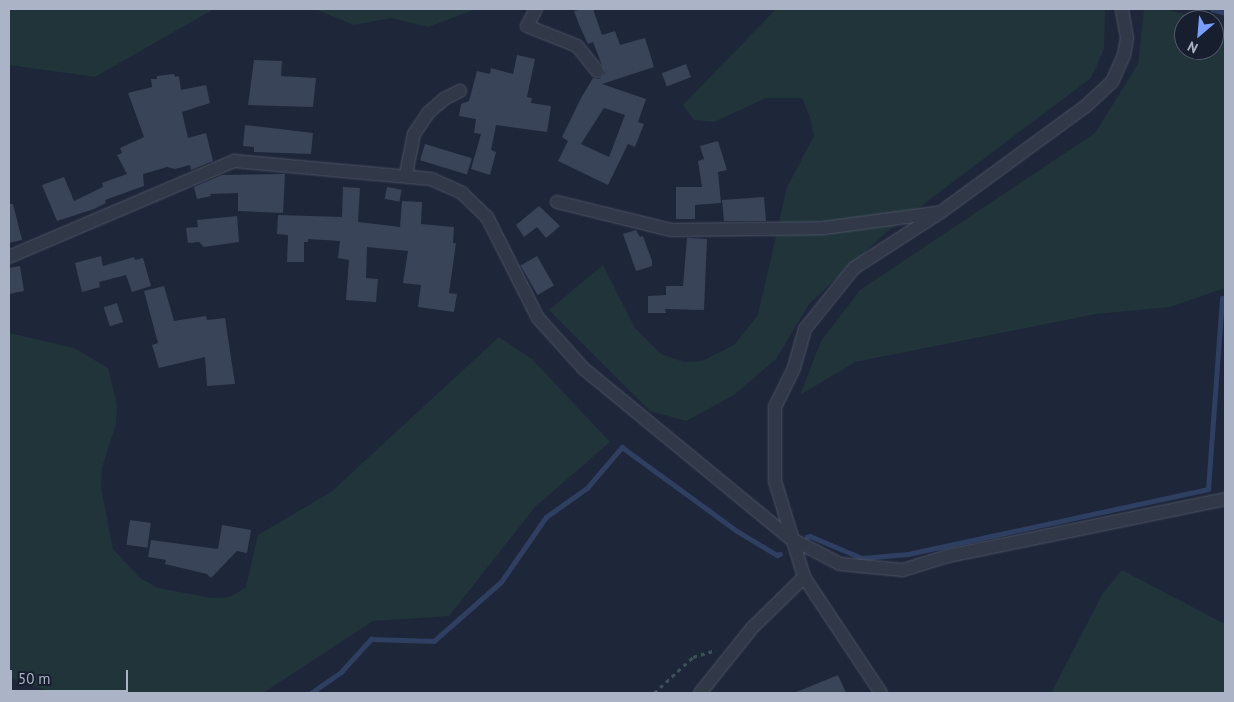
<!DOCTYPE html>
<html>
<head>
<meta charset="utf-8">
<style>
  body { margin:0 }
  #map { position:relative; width:1234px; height:702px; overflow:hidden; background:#1e2639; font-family:"PT Sans",sans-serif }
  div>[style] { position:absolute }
  .green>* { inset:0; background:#20343a }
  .stream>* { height:4.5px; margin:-2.25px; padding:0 2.25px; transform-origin:2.25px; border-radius:2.25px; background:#2f3f62 }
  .building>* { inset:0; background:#394459; transform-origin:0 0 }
  .path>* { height:2.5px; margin-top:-1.25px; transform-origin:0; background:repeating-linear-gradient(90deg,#3d5157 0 4px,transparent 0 8px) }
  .roads { filter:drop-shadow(0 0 1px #4c5364) drop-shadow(0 0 1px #4c5364) }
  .street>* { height:12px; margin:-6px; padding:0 6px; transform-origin:6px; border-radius:6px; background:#313949 }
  span { translate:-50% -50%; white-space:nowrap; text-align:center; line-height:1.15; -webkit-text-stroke:4.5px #171e2d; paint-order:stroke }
  .frame { position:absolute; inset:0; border:10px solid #abb3c6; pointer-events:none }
  .north { position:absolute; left:1174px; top:10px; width:50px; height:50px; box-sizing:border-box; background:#171e2d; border:1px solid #525a6a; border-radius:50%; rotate:207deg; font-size:14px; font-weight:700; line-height:20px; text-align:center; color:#abb3c6 }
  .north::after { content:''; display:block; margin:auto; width:18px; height:22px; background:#789eff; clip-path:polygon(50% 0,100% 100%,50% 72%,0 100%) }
  .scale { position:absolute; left:10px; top:670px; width:118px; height:22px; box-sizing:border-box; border:2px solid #abb3c6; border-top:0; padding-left:6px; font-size:15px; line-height:18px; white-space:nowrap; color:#abb3c6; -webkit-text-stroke:4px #171e2d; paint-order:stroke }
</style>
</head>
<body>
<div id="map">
  <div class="green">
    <i style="clip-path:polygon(9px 9px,214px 9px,95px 77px,9px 65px)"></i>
    <i style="clip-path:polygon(315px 9px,476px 9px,428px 27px,391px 18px,354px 25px)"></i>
    <i style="clip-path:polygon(776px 9px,1105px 9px,1104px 49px,1091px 78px,888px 231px,809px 304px,776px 359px,734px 395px,686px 421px,650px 411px,549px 310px,603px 265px,635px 328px,661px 354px,684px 362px,702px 361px,734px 345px,758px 315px,787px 187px,814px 136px,810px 117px,802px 98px,766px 98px,714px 122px,694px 120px,683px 105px)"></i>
    <i style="clip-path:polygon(1144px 9px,1164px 9px,1208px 20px,1184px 20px,1184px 50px,1214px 50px,1214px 23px,1225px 28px,1225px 288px,1170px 307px,1096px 314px,855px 362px,800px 395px,821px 341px,860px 290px,1095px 133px,1138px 64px)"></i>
    <i style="clip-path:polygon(9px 333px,74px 348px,108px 368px,117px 405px,116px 424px,102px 468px,101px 488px,113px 549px,140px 578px,158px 588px,212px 598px,230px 597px,246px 587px,258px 535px,331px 492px,499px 337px,532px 359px,610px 442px,535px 507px,449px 616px,373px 621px,263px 693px,56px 693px,9px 678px)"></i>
    <i style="clip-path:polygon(1122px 570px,1225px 624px,1225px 693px,1051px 693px,1103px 593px)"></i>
  </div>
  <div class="stream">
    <i style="left:1212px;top:9px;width:14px;rotate:17deg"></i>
    <i style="left:807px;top:537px;width:3px;rotate:-18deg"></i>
    <i style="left:810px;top:536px;width:56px;rotate:22.9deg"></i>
    <i style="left:862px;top:558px;width:46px;rotate:-5deg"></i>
    <i style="left:908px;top:554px;width:307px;rotate:-12.2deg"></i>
    <i style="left:1208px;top:489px;width:191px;rotate:-85.8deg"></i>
    <i style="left:1222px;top:299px;width:3px;rotate:-18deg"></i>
    <i style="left:311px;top:693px;width:37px;rotate:-35deg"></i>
    <i style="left:341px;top:672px;width:45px;rotate:-47.7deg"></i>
    <i style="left:371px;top:639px;width:63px;rotate:1.8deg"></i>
    <i style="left:434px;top:641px;width:89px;rotate:-41.4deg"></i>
    <i style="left:501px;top:582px;width:79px;rotate:-55.3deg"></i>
    <i style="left:546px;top:517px;width:50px;rotate:-35.3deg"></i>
    <i style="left:587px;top:488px;width:54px;rotate:-49.5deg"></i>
    <i style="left:622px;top:447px;width:142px;rotate:36.1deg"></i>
    <i style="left:737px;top:531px;width:47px;rotate:31deg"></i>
    <i style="left:777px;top:555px;width:3px;rotate:-18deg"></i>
  </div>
  <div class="building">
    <i style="clip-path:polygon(evenodd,582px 9px,593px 9px,602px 35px,615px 31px,620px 45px,645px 38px,654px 67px,602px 84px,646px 99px,638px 122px,644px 124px,635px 147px,628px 144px,608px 185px,558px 161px,568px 141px,562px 137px,581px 98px,593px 78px,599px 79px,605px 73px,593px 42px,588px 44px,580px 27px,574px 11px,582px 9px,604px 108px,625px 115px,609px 157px,581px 144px,604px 108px)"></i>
    <i style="clip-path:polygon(517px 55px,535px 59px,527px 97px,532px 98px,531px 103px,551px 106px,547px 132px,496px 125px,491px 150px,496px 152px,490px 175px,471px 169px,481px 134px,474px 133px,476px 119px,459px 116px,461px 104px,469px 101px,477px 71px,490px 74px,491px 68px,513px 74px)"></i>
    <i style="clip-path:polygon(254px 60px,282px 61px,281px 76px,316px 78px,313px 107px,248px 105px)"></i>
    <i style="left:686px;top:64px;width:14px;height:26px;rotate:69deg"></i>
    <i style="clip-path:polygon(174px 74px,175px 77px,179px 76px,181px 90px,206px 85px,210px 103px,182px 112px,188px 138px,206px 133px,213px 161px,191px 170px,190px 165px,175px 169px,167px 167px,143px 174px,144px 186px,105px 200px,106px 203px,94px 209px,57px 221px,42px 185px,64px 177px,74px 201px,103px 187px,102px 183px,127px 174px,117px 155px,122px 153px,120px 148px,144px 137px,128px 93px,152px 87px,151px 79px,157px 79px,157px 76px)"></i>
    <i style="clip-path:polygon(245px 125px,313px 133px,311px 154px,254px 152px,254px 147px,243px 146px)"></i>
    <i style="clip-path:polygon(718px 141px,727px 170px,718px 172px,721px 203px,695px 205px,695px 219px,676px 219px,676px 187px,702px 187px,698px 161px,704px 159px,700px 146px)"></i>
    <i style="left:425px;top:144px;width:49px;height:17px;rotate:17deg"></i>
    <i style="clip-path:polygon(285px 174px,283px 213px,238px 211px,238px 193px,210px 194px,211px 196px,197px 199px,194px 187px,222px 175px)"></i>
    <i style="clip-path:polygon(343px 187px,360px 188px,358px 222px,400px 227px,402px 201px,422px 202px,421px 224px,454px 227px,453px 243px,456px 243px,449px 293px,457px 294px,454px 312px,418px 307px,421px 285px,403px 283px,408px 251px,367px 247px,366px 278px,378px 279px,376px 302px,346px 300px,349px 260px,338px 258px,340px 241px,308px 239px,308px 242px,304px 242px,304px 262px,287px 262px,288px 235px,277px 234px,278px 215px,342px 217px)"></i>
    <i style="left:387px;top:187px;width:15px;height:12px;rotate:11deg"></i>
    <i style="clip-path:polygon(764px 197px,766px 221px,724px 221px,722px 200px)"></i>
    <i style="clip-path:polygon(9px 204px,13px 204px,22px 240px,9px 243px)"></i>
    <i style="clip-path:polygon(539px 206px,560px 226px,546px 238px,537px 227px,524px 237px,516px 225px)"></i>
    <i style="clip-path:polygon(237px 216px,239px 242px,204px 247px,199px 242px,188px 243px,186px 228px,198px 227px,197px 220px)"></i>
    <i style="clip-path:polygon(636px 230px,640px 237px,643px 236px,652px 261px,652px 266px,636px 271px,623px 234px)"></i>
    <i style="clip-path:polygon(687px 238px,707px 239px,704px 310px,665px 309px,666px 313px,648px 313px,648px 296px,666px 295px,666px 286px,683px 286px)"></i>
    <i style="clip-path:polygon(101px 256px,103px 266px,134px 257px,135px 260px,143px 258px,151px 286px,132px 292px,126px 275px,99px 282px,100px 287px,82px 292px,75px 263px)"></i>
    <i style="left:537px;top:256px;width:34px;height:19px;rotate:60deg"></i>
    <i style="clip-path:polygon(20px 266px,24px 291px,9px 294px,9px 268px)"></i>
    <i style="clip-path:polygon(164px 286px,174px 321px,206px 316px,207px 320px,225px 318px,235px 384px,207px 386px,205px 357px,159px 368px,152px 345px,158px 343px,144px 291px)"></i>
    <i style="left:117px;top:303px;width:20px;height:14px;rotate:72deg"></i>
    <i style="left:130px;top:520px;width:21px;height:25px;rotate:8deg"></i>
    <i style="clip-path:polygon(222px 525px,251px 530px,247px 553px,237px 551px,211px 578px,207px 574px,165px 564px,166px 560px,148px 557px,151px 540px,218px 549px)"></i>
    <i style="clip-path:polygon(838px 675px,846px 693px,794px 693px)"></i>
  </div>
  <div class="path">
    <i style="left:654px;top:693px;width:53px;rotate:-42.7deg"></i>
    <i style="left:693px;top:657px;width:24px;rotate:-17deg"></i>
  </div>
  <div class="roads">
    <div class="street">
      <i style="left:536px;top:9px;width:19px;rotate:118deg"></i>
      <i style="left:527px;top:26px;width:54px;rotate:21.8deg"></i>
      <i style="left:577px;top:46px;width:32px;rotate:51deg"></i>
      <i style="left:406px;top:174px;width:41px;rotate:-78.7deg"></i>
      <i style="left:414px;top:134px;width:25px;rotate:-56deg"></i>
      <i style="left:428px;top:113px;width:21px;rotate:-41deg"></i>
      <i style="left:444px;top:99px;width:18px;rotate:-27deg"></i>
      <i style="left:557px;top:202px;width:117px;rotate:13.8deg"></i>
      <i style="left:671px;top:230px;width:153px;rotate:-0.7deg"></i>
      <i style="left:824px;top:228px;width:113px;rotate:-7.6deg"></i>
      <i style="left:9px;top:257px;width:245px;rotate:-23.1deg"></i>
      <i style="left:234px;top:161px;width:198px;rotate:5.2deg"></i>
      <i style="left:431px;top:179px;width:34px;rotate:24deg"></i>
      <i style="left:462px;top:193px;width:35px;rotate:44deg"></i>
      <i style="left:487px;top:217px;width:113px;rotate:63.2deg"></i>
      <i style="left:538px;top:318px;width:69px;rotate:48deg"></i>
      <i style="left:584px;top:369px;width:266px;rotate:39.4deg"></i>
      <i style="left:790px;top:538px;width:56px;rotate:27.5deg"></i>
      <i style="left:840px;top:564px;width:63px;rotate:5.4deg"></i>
      <i style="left:903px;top:570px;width:47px;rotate:-17.3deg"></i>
      <i style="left:948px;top:556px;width:283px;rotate:-11.6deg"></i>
      <i style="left:700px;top:693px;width:83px;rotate:-51.3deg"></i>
      <i style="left:752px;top:628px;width:73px;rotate:-44.4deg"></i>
      <i style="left:881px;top:693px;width:139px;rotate:-123.6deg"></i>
      <i style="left:804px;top:577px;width:100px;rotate:-106.8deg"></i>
      <i style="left:775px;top:481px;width:74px;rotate:-90deg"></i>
      <i style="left:775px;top:407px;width:43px;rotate:-64deg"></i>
      <i style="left:794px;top:368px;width:41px;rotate:-74.2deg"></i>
      <i style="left:805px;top:329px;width:78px;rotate:-51.2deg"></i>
      <i style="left:854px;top:268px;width:103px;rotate:-32.8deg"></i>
      <i style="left:941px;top:212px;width:181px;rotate:-36.2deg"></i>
      <i style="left:1087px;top:105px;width:34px;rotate:-43deg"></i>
      <i style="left:1112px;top:82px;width:30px;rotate:-66deg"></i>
      <i style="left:1124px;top:55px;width:17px;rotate:-80deg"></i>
      <i style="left:1127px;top:38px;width:29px;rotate:-100deg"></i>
    </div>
  </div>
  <div class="frame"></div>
  <div class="north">N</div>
  <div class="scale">50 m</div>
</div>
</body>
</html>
